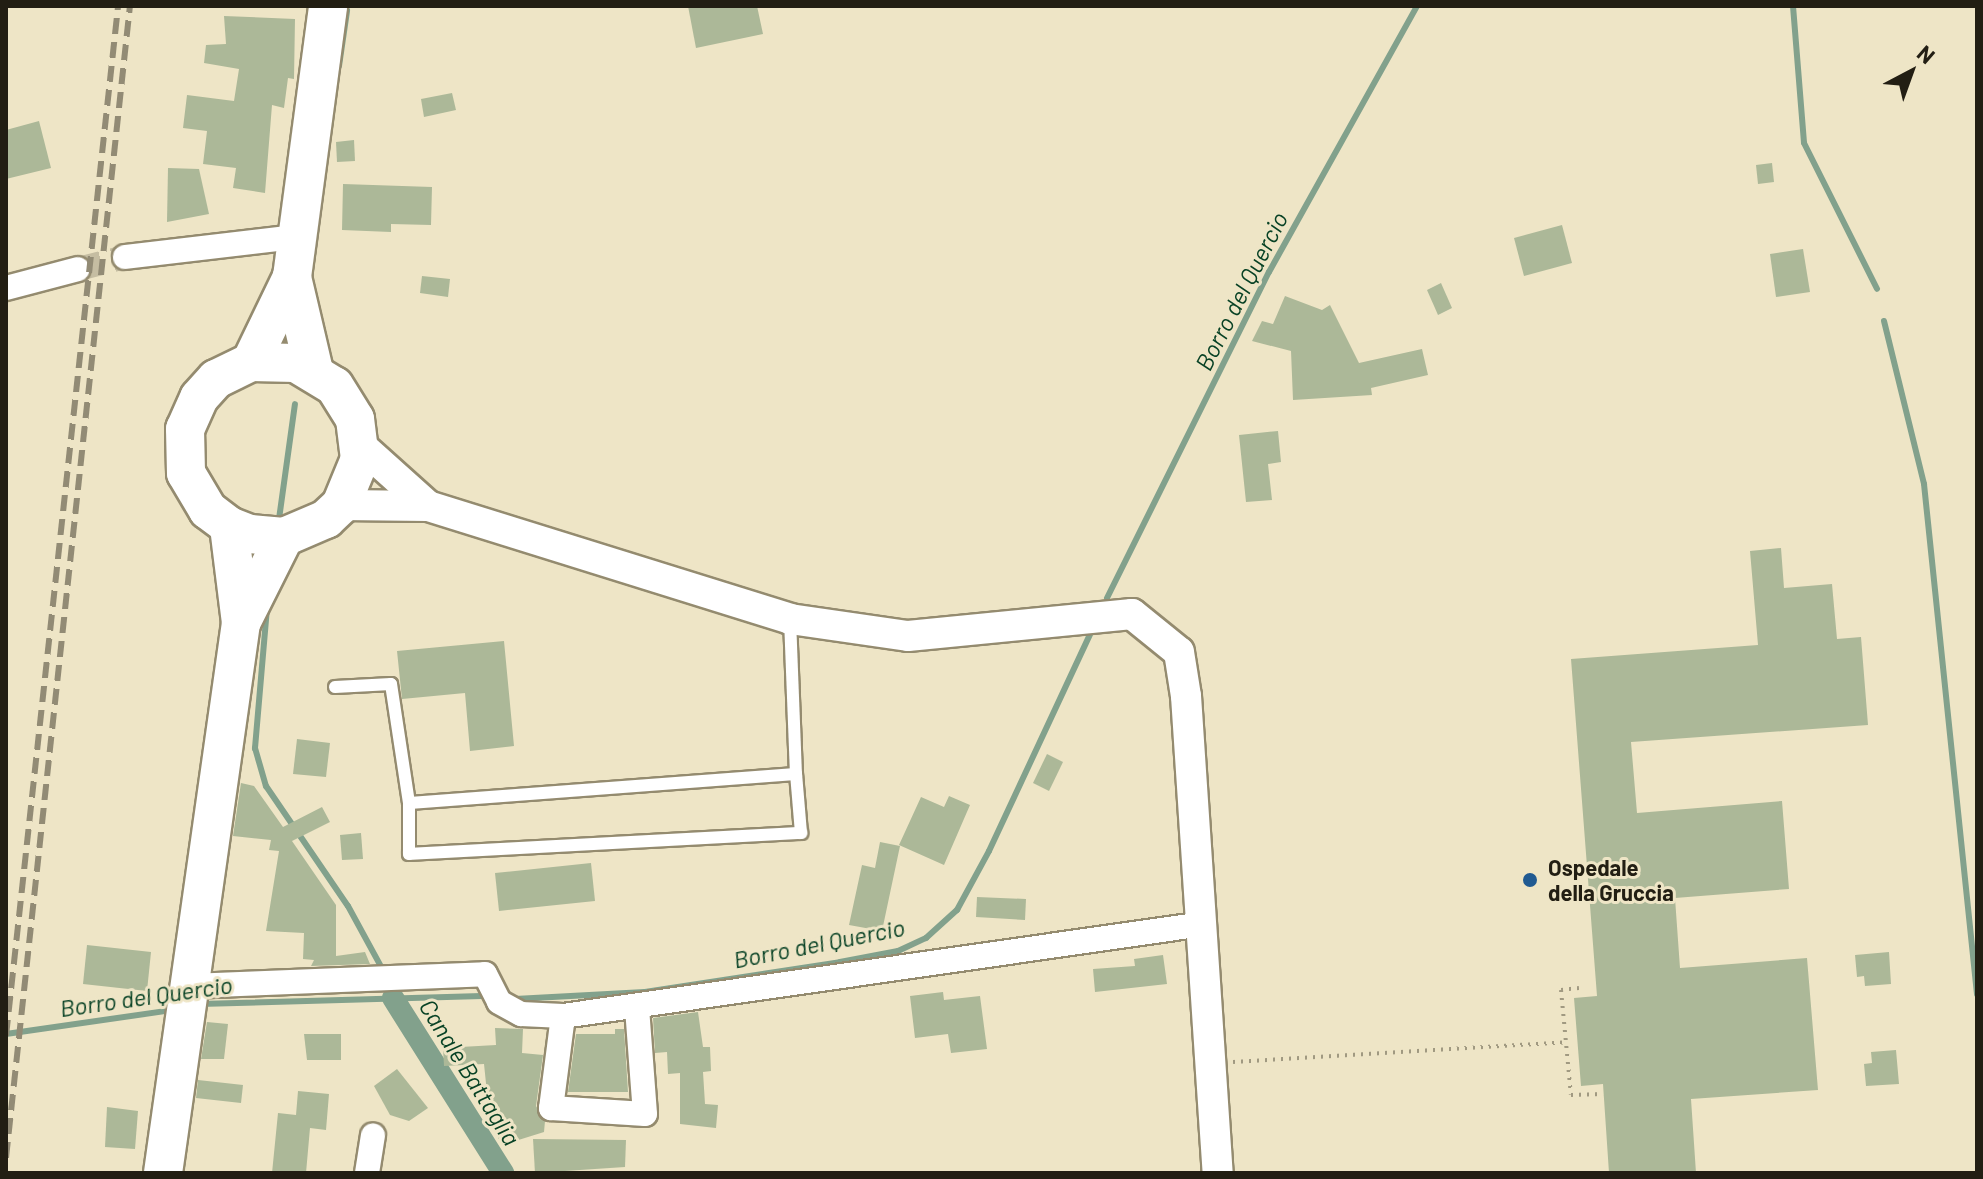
<!DOCTYPE html>
<style>
body{margin:0}
#map{position:relative;width:1983px;height:1179px;overflow:hidden;background:#eee5c6;font-family:Barlow,sans-serif}
div>[style]{position:absolute}
.stream>*{height:6px;margin:-3px;padding:0 3px;transform-origin:3px;border-radius:3px;background:#82a18c}
.canal>*{height:22px;margin:-11px;padding:0 11px;transform-origin:11px;border-radius:11px;background:#82a18c}
.building>*{inset:0;background:#acb898}
.minor-tunnel>*{height:24px;margin-top:-12px;transform-origin:0;background:repeating-linear-gradient(90deg,#c5bda2 0 24px,transparent 0 36px)}
.path>*{height:4px;margin-top:-2px;transform-origin:0;background:repeating-linear-gradient(90deg,#a09981 0 2px,transparent 0 8px)}
.roads{filter:drop-shadow(2px 0 #948b6f) drop-shadow(-2px 0 #948b6f) drop-shadow(0 2px #948b6f) drop-shadow(0 -2px #948b6f)}
.service>*{height:12px;margin:-6px;padding:0 6px;transform-origin:6px;border-radius:6px;background:#fff}
.minor>*{height:24px;margin:-12px;padding:0 12px;transform-origin:12px;border-radius:12px;background:#fff}
.tertiary>*{height:30px;margin:-15px;padding:0 15px;transform-origin:15px;border-radius:15px;background:#fff}
.primary>*{height:38px;margin:-19px;padding:0 19px;transform-origin:19px;border-radius:19px;background:#fff}
.rail>*{height:6px;margin-top:-3px;transform-origin:0;background:repeating-linear-gradient(90deg,#928b75 0 16px,transparent 0 24px)}
.dots>*{width:22px;height:22px;translate:-50% -50%;box-sizing:border-box;border:4px solid #eee5c6;border-radius:50%}
span{translate:-50% -50%;white-space:nowrap;text-align:center;line-height:1.15;-webkit-text-stroke:6px #eee5c6;paint-order:stroke}
.poi-label{font-size:22px;color:#221e13;font-weight:700}
.left{translate:0 -50%;text-align:left}
.water-label{font-size:24px;color:#084225;font-style:italic}
.frame{position:absolute;inset:0;border:8px solid #221e13;pointer-events:none}
.north{position:absolute;left:1871px;top:32px;width:80px;height:80px;-webkit-text-stroke:6px #eee5c6;paint-order:stroke;rotate:41deg;font-size:22px;font-weight:700;line-height:32px;text-align:center;color:#221e13}
.north::after{content:'';display:block;margin:auto;width:28px;height:36px;background:#221e13;clip-path:polygon(50% 0,100% 100%,50% 72%,0 100%)}
</style>
<div id="map">
<div class="stream">
<div style="left:1793px;top:6px;width:137px;rotate:85.4deg"></div>
<div style="left:1804px;top:143px;width:163px;rotate:63.4deg"></div>
<div style="left:339px;top:66px;width:56px;rotate:-81.7deg"></div>
<div style="left:1884px;top:321px;width:168px;rotate:76.2deg"></div>
<div style="left:1924px;top:484px;width:513px;rotate:84.07deg"></div>
<div style="left:279px;top:519px;width:116px;rotate:-82.1deg"></div>
<div style="left:1107px;top:598px;width:364px;rotate:-63.6deg"></div>
<div style="left:1269px;top:272px;width:304px;rotate:-60.9deg"></div>
<div style="left:267px;top:608px;width:141px;rotate:94.9deg"></div>
<div style="left:255px;top:748px;width:40px;rotate:74deg"></div>
<div style="left:266px;top:786px;width:145px;rotate:55.7deg"></div>
<div style="left:348px;top:906px;width:75px;rotate:61.4deg"></div>
<div style="left:515px;top:999px;width:130px;rotate:-3.1deg"></div>
<div style="left:645px;top:992px;width:197px;rotate:-8.7deg"></div>
<div style="left:840px;top:962px;width:59px;rotate:-10.7deg"></div>
<div style="left:898px;top:951px;width:31px;rotate:-25deg"></div>
<div style="left:926px;top:938px;width:42px;rotate:-42.1deg"></div>
<div style="left:957px;top:910px;width:67px;rotate:-61.5deg"></div>
<div style="left:989px;top:851px;width:239px;rotate:-65deg"></div>
<div style="left:199px;top:1004px;width:283px;rotate:-1.6deg"></div>
<div style="left:6px;top:1034px;width:169px;rotate:-8.2deg"></div>
</div>
<div class="canal">
<div style="left:393px;top:998px;width:207px;rotate:57.8deg"></div>
</div>
<div class="building">
<div style="clip-path:polygon(688px 6px,757px 6px,763px 34px,696px 48px)"></div>
<div style="clip-path:polygon(224px 16px,295px 19px,294px 79px,288px 78px,284px 108px,272px 105px,265px 193px,233px 188px,236px 168px,203px 164px,207px 131px,183px 128px,187px 95px,234px 101px,239px 69px,204px 63px,206px 45px,226px 44px)"></div>
<div style="clip-path:polygon(452px 93px,456px 110px,424px 117px,421px 99px)"></div>
<div style="clip-path:polygon(39px 121px,51px 168px,6px 179px,6px 130px)"></div>
<div style="clip-path:polygon(354px 140px,355px 161px,337px 162px,336px 142px)"></div>
<div style="clip-path:polygon(1772px 163px,1774px 182px,1758px 184px,1756px 165px)"></div>
<div style="clip-path:polygon(168px 168px,199px 169px,209px 214px,167px 222px)"></div>
<div style="clip-path:polygon(343px 184px,432px 187px,431px 225px,391px 224px,391px 232px,342px 230px)"></div>
<div style="clip-path:polygon(1562px 225px,1572px 263px,1524px 276px,1514px 238px)"></div>
<div style="clip-path:polygon(1803px 249px,1810px 292px,1776px 297px,1770px 254px)"></div>
<div style="clip-path:polygon(422px 276px,450px 279px,448px 297px,420px 293px)"></div>
<div style="clip-path:polygon(1441px 283px,1452px 308px,1438px 315px,1427px 290px)"></div>
<div style="clip-path:polygon(1285px 296px,1322px 310px,1330px 305px,1359px 363px,1422px 349px,1428px 375px,1371px 388px,1372px 395px,1293px 400px,1291px 351px,1252px 341px,1262px 321px,1273px 324px)"></div>
<div style="clip-path:polygon(1278px 431px,1281px 462px,1268px 464px,1272px 500px,1246px 502px,1239px 435px)"></div>
<div style="clip-path:polygon(1781px 548px,1784px 588px,1832px 584px,1837px 639px,1861px 637px,1868px 725px,1631px 742px,1637px 813px,1782px 801px,1789px 889px,1675px 898px,1680px 968px,1807px 958px,1818px 1090px,1691px 1099px,1696px 1173px,1609px 1173px,1603px 1084px,1581px 1086px,1574px 998px,1597px 996px,1571px 659px,1758px 645px,1750px 551px)"></div>
<div style="clip-path:polygon(504px 641px,514px 746px,470px 751px,465px 693px,402px 699px,397px 651px)"></div>
<div style="clip-path:polygon(297px 739px,330px 743px,326px 777px,293px 774px)"></div>
<div style="clip-path:polygon(1047px 754px,1063px 762px,1049px 791px,1033px 783px)"></div>
<div style="clip-path:polygon(241px 783px,254px 786px,283px 827px,322px 807px,330px 822px,292px 841px,336px 905px,336px 956px,365px 952px,370px 964px,311px 966px,314px 960px,303px 959px,304px 933px,266px 931px,279px 851px,269px 850px,271px 840px,233px 836px)"></div>
<div style="clip-path:polygon(949px 796px,970px 805px,944px 865px,899px 845px,921px 797px,944px 807px)"></div>
<div style="clip-path:polygon(361px 833px,363px 859px,342px 860px,340px 835px)"></div>
<div style="clip-path:polygon(880px 842px,900px 846px,882px 931px,849px 925px,862px 865px,875px 868px)"></div>
<div style="clip-path:polygon(591px 863px,595px 901px,499px 911px,495px 873px)"></div>
<div style="clip-path:polygon(977px 897px,1026px 899px,1025px 920px,976px 917px)"></div>
<div style="clip-path:polygon(87px 945px,151px 952px,147px 991px,83px 984px)"></div>
<div style="clip-path:polygon(1889px 952px,1891px 984px,1865px 986px,1864px 976px,1857px 977px,1855px 955px)"></div>
<div style="clip-path:polygon(1163px 955px,1167px 984px,1095px 992px,1093px 969px,1135px 966px,1134px 959px)"></div>
<div style="clip-path:polygon(943px 992px,944px 1000px,980px 996px,987px 1049px,951px 1053px,948px 1034px,915px 1038px,910px 996px)"></div>
<div style="clip-path:polygon(698px 1012px,703px 1047px,710px 1047px,711px 1071px,703px 1072px,705px 1104px,718px 1105px,716px 1128px,680px 1124px,680px 1073px,668px 1074px,667px 1052px,655px 1053px,653px 1018px)"></div>
<div style="clip-path:polygon(207px 1022px,228px 1024px,224px 1059px,201px 1059px)"></div>
<div style="clip-path:polygon(495px 1028px,523px 1029px,522px 1053px,543px 1055px,536px 1106px,545px 1121px,544px 1132px,502px 1145px,490px 1122px,484px 1064px,444px 1066px,443px 1048px,496px 1045px)"></div>
<div style="clip-path:polygon(615px 1029px,624px 1029px,628px 1092px,568px 1092px,576px 1034px,615px 1034px)"></div>
<div style="clip-path:polygon(304px 1034px,341px 1034px,341px 1060px,307px 1060px)"></div>
<div style="clip-path:polygon(1896px 1050px,1899px 1084px,1866px 1086px,1864px 1064px,1872px 1063px,1871px 1052px)"></div>
<div style="clip-path:polygon(397px 1069px,428px 1108px,409px 1121px,390px 1115px,374px 1086px)"></div>
<div style="clip-path:polygon(198px 1080px,243px 1085px,241px 1103px,196px 1098px)"></div>
<div style="clip-path:polygon(298px 1091px,329px 1094px,326px 1130px,310px 1128px,306px 1173px,272px 1173px,278px 1113px,296px 1115px)"></div>
<div style="clip-path:polygon(107px 1107px,138px 1111px,135px 1149px,105px 1147px)"></div>
<div style="clip-path:polygon(533px 1139px,626px 1140px,625px 1167px,535px 1173px)"></div>
</div>
<div class="minor-tunnel">
<div style="left:78px;top:269px;width:49px;rotate:-14.3deg"></div>
</div>
<div class="path">
<div style="left:1579px;top:988px;width:18px;rotate:174deg"></div>
<div style="left:1561px;top:990px;width:105px;rotate:84.6deg"></div>
<div style="left:1571px;top:1095px;width:32px;rotate:-2deg"></div>
<div style="left:1233px;top:1062px;width:334px;rotate:-3.4deg"></div>
</div>
<div class="roads">
<div class="service">
<div style="left:790px;top:619px;width:155px;rotate:87.8deg"></div>
<div style="left:796px;top:774px;width:388px;rotate:175.7deg"></div>
<div style="left:409px;top:803px;width:51px;rotate:90deg"></div>
<div style="left:409px;top:854px;width:393px;rotate:-3.1deg"></div>
<div style="left:801px;top:833px;width:59px;rotate:-94.8deg"></div>
<div style="left:335px;top:687px;width:56px;rotate:-3.1deg"></div>
<div style="left:391px;top:684px;width:120px;rotate:81.4deg"></div>
</div>
<div class="minor">
<div style="left:125px;top:257px;width:171px;rotate:-6.7deg"></div>
<div style="left:6px;top:288px;width:74px;rotate:-14.8deg"></div>
<div style="left:190px;top:986px;width:295px;rotate:-2.3deg"></div>
<div style="left:485px;top:974px;width:31px;rotate:63deg"></div>
<div style="left:499px;top:1002px;width:25px;rotate:29deg"></div>
<div style="left:521px;top:1014px;width:42px;rotate:2.7deg"></div>
<div style="left:563px;top:1016px;width:647px;rotate:-8.18deg"></div>
<div style="left:563px;top:1016px;width:93px;rotate:97.4deg"></div>
<div style="left:551px;top:1108px;width:94px;rotate:3.7deg"></div>
<div style="left:645px;top:1114px;width:107px;rotate:-94.3deg"></div>
<div style="left:367px;top:1173px;width:38px;rotate:-81deg"></div>
</div>
<div class="tertiary">
<div style="left:360px;top:445px;width:91px;rotate:41.9deg"></div>
<div style="left:341px;top:505px;width:87px;rotate:0.7deg"></div>
<div style="left:428px;top:506px;width:379px;rotate:17.3deg"></div>
<div style="left:790px;top:619px;width:119px;rotate:8.2deg"></div>
<div style="left:908px;top:636px;width:225px;rotate:-5.6deg"></div>
<div style="left:1132px;top:614px;width:60px;rotate:39deg"></div>
<div style="left:1179px;top:652px;width:45px;rotate:81deg"></div>
<div style="left:1186px;top:696px;width:478px;rotate:86.2deg"></div>
</div>
<div class="primary">
<div style="left:251px;top:362px;width:94px;rotate:-64.2deg"></div>
<div style="left:314px;top:371px;width:97px;rotate:-103.2deg"></div>
<div style="left:292px;top:277px;width:273px;rotate:-82.4deg"></div>
<div style="left:241px;top:623px;width:96px;rotate:-63.4deg"></div>
<div style="left:284px;top:537px;width:46px;rotate:-23.2deg"></div>
<div style="left:326px;top:519px;width:21px;rotate:-43deg"></div>
<div style="left:341px;top:505px;width:50px;rotate:-67.6deg"></div>
<div style="left:360px;top:459px;width:40px;rotate:-97.1deg"></div>
<div style="left:355px;top:419px;width:39px;rotate:-122deg"></div>
<div style="left:334px;top:386px;width:44px;rotate:-148.8deg"></div>
<div style="left:296px;top:363px;width:45px;rotate:-178.7deg"></div>
<div style="left:251px;top:362px;width:39px;rotate:154deg"></div>
<div style="left:216px;top:379px;width:25px;rotate:132deg"></div>
<div style="left:199px;top:398px;width:34px;rotate:114deg"></div>
<div style="left:185px;top:429px;width:44px;rotate:88.7deg"></div>
<div style="left:186px;top:473px;width:43px;rotate:59.3deg"></div>
<div style="left:208px;top:510px;width:26px;rotate:37deg"></div>
<div style="left:229px;top:526px;width:22px;rotate:21deg"></div>
<div style="left:250px;top:534px;width:34px;rotate:5deg"></div>
<div style="left:163px;top:1173px;width:556px;rotate:-81.93deg"></div>
<div style="left:241px;top:623px;width:98px;rotate:-97.1deg"></div>
</div>
</div>
<div class="rail">
<div style="left:6px;top:1036px;width:1036px;rotate:-83.79deg"></div>
<div style="left:6px;top:1158px;width:1159px;rotate:-83.86deg"></div>
</div>
<div class="dots">
<div style="left:1530px;top:880px;background:#205a91"></div>
</div>
<div class="poi-label">
<span class="left" style="left:1548px;top:880px">Ospedale<br>della Gruccia</span>
</div>
<div class="water-label">
<span style="left:1241px;top:291px;rotate:-63deg">Borro del Quercio</span>
<span style="left:819px;top:943px;rotate:-11deg">Borro del Quercio</span>
<span style="left:146px;top:996px;rotate:-8deg">Borro del Quercio</span>
<span style="left:470px;top:1072px;rotate:58deg">Canale Battaglia</span>
</div>
<div class="frame"></div>
<div class="north">N</div>
</div>
